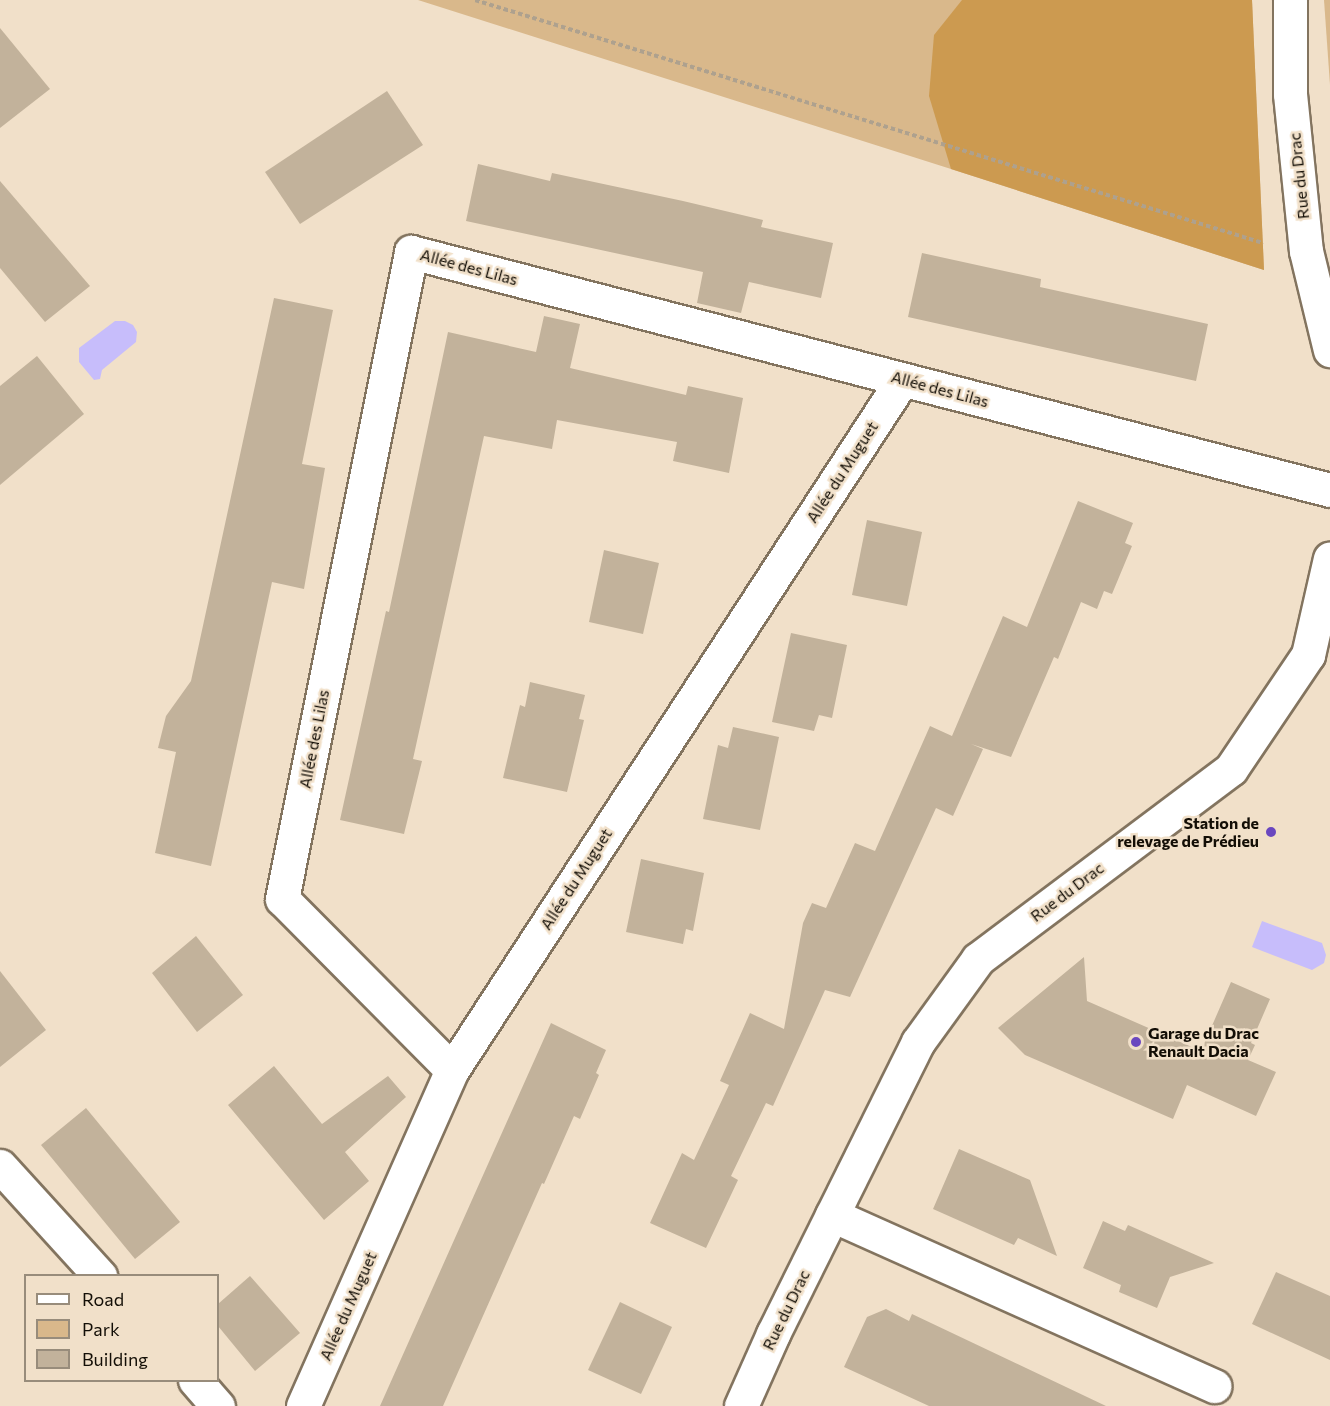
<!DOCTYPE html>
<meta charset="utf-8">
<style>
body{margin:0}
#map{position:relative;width:1330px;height:1406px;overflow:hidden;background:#f1e0c9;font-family:Commissioner,sans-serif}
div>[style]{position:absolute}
.green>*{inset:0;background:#d9b88b}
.forest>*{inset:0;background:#cc9a50}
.water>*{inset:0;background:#c7bdfb}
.building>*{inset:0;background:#c2b29b}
.path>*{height:4px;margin-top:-2px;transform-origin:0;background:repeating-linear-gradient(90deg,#aea18e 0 4.5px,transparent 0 7.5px)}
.roads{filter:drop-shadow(2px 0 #83745f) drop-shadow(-2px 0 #83745f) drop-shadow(0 2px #83745f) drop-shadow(0 -2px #83745f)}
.minor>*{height:33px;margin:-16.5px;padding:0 16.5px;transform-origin:16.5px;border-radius:16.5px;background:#fff}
.dots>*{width:16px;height:16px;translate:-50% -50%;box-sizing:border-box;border:3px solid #f1e0c9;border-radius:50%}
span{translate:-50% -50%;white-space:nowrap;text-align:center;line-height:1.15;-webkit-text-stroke:5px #f1e0c9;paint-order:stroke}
.street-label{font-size:16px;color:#130e06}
.poi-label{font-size:16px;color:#130e06;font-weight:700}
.right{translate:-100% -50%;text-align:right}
.left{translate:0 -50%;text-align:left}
.legend{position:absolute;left:24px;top:1274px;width:195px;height:108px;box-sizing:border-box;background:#f1e0c9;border:2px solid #988c7b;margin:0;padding:8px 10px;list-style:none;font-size:18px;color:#130e06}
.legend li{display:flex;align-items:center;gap:12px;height:30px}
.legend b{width:30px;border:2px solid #988c7b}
</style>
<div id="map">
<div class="green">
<div style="clip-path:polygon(418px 0,1252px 0,1264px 270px,951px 169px)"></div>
<div style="clip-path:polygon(1324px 0,1330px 0,1330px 85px)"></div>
</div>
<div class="forest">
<div style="clip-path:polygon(962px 0,1252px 0,1264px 270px,951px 169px,929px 96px,934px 35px)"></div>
</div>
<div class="water">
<div style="clip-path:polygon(115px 321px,125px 321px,133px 325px,137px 332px,136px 342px,102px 370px,100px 379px,94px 380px,79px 362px,79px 348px)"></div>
<div style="clip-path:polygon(1262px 921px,1322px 943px,1326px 955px,1324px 963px,1312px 970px,1252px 947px)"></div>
</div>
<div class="building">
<div style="clip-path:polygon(0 28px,50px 89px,0 128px)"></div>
<div style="clip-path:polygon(387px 91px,423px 145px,300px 224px,265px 172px)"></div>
<div style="clip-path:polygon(478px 164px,550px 181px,552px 173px,683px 201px,763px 220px,761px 227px,833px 243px,821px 298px,749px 282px,741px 313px,697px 303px,703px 272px,466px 221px)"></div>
<div style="clip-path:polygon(0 181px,90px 286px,45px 322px,0 268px)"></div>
<div style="clip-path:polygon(922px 253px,1041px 279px,1040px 287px,1208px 324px,1196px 381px,908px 317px)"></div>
<div style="clip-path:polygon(274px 298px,333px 310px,302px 464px,325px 468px,304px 589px,272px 582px,211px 866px,155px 853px,176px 752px,158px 748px,166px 716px,191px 681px)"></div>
<div style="clip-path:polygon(544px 316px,580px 324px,570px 368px,686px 395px,688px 386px,743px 398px,729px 473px,673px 461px,677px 442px,557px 420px,552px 449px,484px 436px,413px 759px,422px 761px,404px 834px,340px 820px,386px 611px,389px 612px,448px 332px,536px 352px)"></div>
<div style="clip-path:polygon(37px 356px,84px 414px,0 485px,0 386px)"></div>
<div style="clip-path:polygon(1078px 501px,1133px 523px,1125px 543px,1132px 546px,1112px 594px,1104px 591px,1097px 609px,1081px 602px,1058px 659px,1054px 657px,1011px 757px,971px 744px,983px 749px,953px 816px,936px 808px,850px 997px,825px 990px,773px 1106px,766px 1103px,731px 1176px,738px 1180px,706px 1248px,650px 1223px,682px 1153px,694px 1160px,729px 1085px,720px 1081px,750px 1013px,784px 1029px,803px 923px,812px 903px,826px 908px,855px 843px,875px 851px,930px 726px,952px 736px,1003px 616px,1027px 627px)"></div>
<div style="clip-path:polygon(867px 520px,922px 532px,907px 606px,852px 595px)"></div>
<div style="clip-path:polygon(604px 550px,659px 563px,643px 634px,589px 622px)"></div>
<div style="clip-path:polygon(791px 633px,847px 645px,832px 718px,819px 715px,814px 731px,772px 722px)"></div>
<div style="clip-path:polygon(530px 682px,585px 695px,579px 719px,584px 720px,567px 792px,503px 778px,520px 705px,525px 707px)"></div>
<div style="clip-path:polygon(733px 727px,779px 737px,760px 830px,703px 819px,718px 745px,728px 748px)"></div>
<div style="clip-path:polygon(641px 859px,704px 873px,693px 931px,686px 929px,683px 944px,626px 932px)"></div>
<div style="clip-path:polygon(196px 936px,243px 995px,197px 1032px,152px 973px)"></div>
<div style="clip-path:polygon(1084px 957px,1087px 1001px,1201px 1051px,1231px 982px,1270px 999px,1251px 1043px,1255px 1045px,1248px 1060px,1276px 1072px,1256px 1116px,1187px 1085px,1173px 1119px,1025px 1055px,998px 1028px)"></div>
<div style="clip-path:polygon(0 971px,46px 1030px,0 1067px)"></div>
<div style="clip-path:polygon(551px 1023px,606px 1050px,596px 1073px,599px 1075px,580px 1119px,574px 1116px,544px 1184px,542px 1183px,443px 1406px,380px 1406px)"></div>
<div style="clip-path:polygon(274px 1066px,322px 1124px,388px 1076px,406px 1097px,345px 1152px,369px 1181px,324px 1220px,228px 1105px)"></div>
<div style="clip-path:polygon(86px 1108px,180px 1222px,135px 1259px,41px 1145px)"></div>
<div style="clip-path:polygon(959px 1149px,1030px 1180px,1057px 1256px,1018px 1238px,1014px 1245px,933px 1209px)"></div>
<div style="clip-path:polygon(1103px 1221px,1125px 1231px,1128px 1225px,1214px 1263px,1170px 1277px,1157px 1308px,1119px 1292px,1121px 1285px,1083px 1268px)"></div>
<div style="clip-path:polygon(1276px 1272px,1330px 1296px,1330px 1360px,1252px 1324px)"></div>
<div style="clip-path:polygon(250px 1276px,300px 1333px,255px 1371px,218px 1326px,218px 1304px)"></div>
<div style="clip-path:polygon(620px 1302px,672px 1327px,641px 1394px,588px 1370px)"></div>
<div style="clip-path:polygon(886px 1309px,909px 1321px,912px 1314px,1106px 1406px,929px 1406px,844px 1367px,867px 1317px)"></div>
</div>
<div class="path">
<div style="left:475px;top:0;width:825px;rotate:17.14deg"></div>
</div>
<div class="roads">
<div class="minor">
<div style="left:1290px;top:0;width:94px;rotate:90deg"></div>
<div style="left:1290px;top:94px;width:158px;rotate:84.2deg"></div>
<div style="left:1306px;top:251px;width:102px;rotate:76.4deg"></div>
<div style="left:452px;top:1070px;width:241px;rotate:-134.8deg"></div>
<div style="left:282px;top:899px;width:660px;rotate:-78.72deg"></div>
<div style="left:411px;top:252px;width:949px;rotate:14.52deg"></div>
<div style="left:0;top:1166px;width:149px;rotate:47.7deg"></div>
<div style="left:832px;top:1215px;width:419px;rotate:24.1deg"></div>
<div style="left:195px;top:1380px;width:35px;rotate:49deg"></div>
<div style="left:303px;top:1406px;width:368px;rotate:-66.1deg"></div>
<div style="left:452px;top:1070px;width:824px;rotate:-56.89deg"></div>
<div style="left:741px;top:1406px;width:79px;rotate:-66deg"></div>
<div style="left:773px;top:1334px;width:326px;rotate:-63.6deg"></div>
<div style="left:918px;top:1042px;width:102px;rotate:-54.1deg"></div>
<div style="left:978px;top:959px;width:316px;rotate:-36.9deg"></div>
<div style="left:1231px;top:769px;width:138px;rotate:-56deg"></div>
<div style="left:1308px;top:655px;width:99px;rotate:-77.2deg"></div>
</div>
</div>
<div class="dots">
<div style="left:1271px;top:832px;background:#6a47bf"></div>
<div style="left:1136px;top:1042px;background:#6a47bf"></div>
</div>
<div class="street-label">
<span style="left:1299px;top:176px;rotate:-96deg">Rue du Drac</span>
<span style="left:469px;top:267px;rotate:15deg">Allée des Lilas</span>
<span style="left:940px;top:389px;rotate:15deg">Allée des Lilas</span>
<span style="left:842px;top:472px;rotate:-57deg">Allée du Muguet</span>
<span style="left:314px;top:739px;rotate:-79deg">Allée des Lilas</span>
<span style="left:576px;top:879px;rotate:-57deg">Allée du Muguet</span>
<span style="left:1067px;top:892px;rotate:-37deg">Rue du Drac</span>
<span style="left:348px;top:1306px;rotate:-66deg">Allée du Muguet</span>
<span style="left:786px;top:1310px;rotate:-64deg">Rue du Drac</span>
</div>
<div class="poi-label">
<span class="right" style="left:1259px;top:832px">Station de<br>relevage de Prédieu</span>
<span class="left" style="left:1148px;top:1042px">Garage du Drac<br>Renault Dacia</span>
</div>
<ul class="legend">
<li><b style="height:8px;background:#fff"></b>Road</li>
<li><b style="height:16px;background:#d9b88b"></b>Park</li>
<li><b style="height:16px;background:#c2b29b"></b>Building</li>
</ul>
</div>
